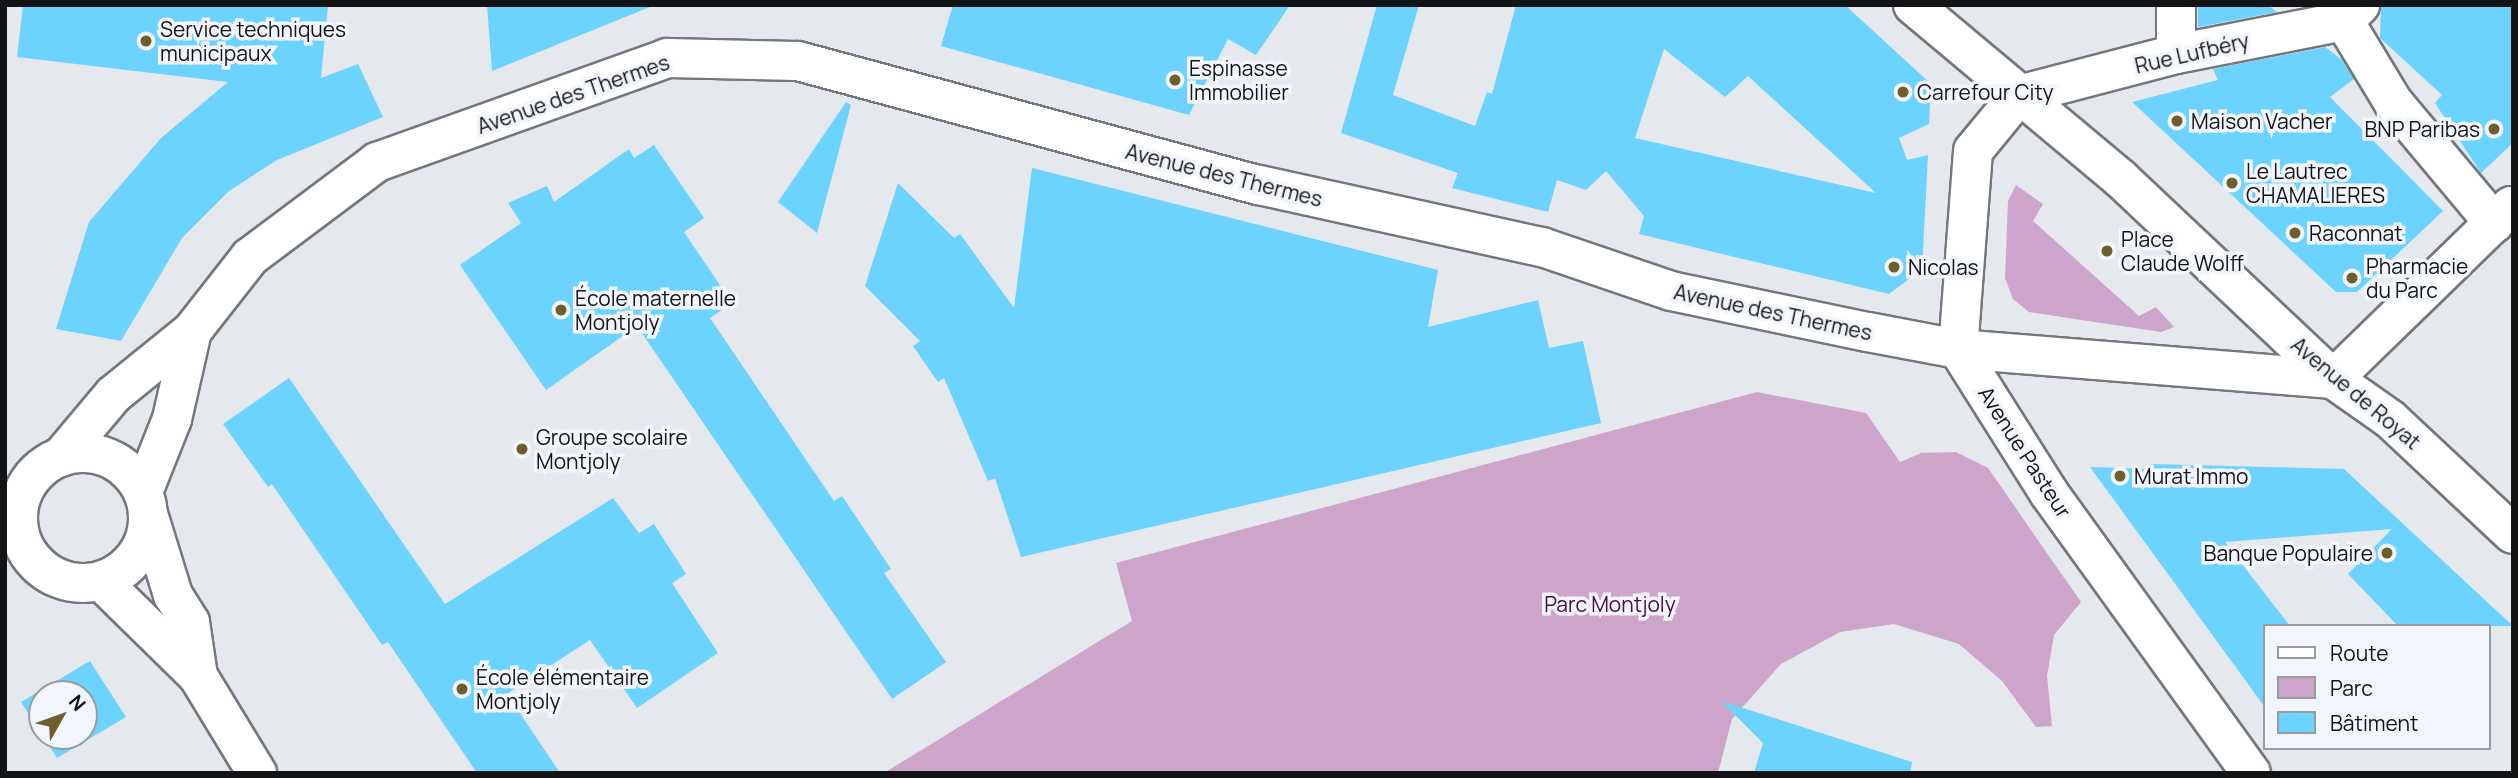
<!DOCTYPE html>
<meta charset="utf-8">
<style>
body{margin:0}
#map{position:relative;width:2518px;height:778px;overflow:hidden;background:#e5e8ed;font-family:Manrope,sans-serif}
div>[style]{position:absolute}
.green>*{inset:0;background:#cea5ca}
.building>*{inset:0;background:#6bd3fe}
.roads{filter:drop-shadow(2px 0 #74777b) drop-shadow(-2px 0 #74777b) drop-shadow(0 2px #74777b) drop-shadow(0 -2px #74777b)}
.street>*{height:38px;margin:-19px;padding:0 19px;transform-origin:19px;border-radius:19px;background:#fff}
.secondary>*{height:38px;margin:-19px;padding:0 19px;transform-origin:19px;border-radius:19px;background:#fff}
.secondary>.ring{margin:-19px;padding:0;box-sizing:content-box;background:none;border:38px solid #fff;border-radius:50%}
.dots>*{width:19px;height:19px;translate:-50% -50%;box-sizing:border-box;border:4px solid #f2f5fb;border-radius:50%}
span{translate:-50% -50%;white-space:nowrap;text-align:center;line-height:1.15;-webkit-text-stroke:7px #f2f5fb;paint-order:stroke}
.poi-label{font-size:21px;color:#131416}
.left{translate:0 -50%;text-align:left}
.right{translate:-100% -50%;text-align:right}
.street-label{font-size:21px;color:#131416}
.park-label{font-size:21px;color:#480c46}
.frame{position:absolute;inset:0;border:7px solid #131416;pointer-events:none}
.legend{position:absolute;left:2263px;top:624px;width:228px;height:126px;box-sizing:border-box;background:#f2f5fb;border:2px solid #999b9f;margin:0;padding:9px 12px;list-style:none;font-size:21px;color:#131416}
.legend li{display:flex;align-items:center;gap:14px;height:35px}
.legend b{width:35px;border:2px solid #999b9f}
.north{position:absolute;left:28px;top:680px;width:70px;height:70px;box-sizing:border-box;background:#f2f5fb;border:2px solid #999b9f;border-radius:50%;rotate:50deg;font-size:19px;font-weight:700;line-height:28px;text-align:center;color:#131416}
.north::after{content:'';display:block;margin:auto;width:24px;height:32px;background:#6d5e2b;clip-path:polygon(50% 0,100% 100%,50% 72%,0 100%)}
</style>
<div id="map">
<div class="green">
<div style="clip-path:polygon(2016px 185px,2043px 204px,2033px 221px,2139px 316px,2156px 307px,2174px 327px,2161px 332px,2029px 312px,2013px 299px,2005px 278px,2008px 201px)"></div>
<div style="clip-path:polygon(1757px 392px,1866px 413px,1900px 462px,1921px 453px,1956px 452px,1988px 468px,2081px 602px,2054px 635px,2047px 676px,2052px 726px,2036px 727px,2002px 681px,1959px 644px,1894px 624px,1840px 632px,1781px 664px,1732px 719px,1718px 773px,884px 773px,1132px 621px,1116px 563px)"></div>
</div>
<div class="building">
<div style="clip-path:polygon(23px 5px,328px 5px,321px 78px,358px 64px,383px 117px,277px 160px,229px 191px,182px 238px,121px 341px,56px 329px,89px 222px,161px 138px,228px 82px,17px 57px)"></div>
<div style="clip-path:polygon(487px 5px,650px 5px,650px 7px,492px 71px)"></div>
<div style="clip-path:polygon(953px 5px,1290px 5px,1256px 55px,1228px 39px,1189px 115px,941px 46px)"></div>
<div style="clip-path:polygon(evenodd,1377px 5px,1419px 5px,1393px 95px,1475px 126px,1487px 92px,1492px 94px,1516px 5px,1845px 5px,1931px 84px,1929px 124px,1899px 138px,1907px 160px,1928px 155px,1922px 269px,1889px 294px,1639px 234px,1644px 216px,1606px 171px,1586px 190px,1557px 180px,1548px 212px,1452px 188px,1458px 173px,1341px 133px,1377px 5px,1664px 49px,1725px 97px,1748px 76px,1876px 193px,1635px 138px,1664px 49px)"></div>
<div style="clip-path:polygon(2198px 5px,2268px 5px,2277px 12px,2198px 27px)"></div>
<div style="clip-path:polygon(2381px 5px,2513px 5px,2513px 143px,2481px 173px,2435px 103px,2442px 95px,2380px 38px)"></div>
<div style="clip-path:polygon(2325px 47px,2341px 59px,2354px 79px,2330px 97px,2443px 211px,2357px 292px,2336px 292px,2132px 102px,2218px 80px,2213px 69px)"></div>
<div style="clip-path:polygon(846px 102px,851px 105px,817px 233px,778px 202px)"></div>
<div style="clip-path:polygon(654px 145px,704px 218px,684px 232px,732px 303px,710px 318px,834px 501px,842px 496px,891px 569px,884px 573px,946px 662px,892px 699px,637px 326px,546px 390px,460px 265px,521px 223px,508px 203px,547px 186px,554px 202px,629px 149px,634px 158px)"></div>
<div style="clip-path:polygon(1032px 168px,1438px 270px,1428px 327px,1538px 300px,1549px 348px,1583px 341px,1601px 423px,1021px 557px,995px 478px,988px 481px,944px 378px,938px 382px,913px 346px,920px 341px,865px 286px,898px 183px,954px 238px,960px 234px,1014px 308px)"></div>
<div style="clip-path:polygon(289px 378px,445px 604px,613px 498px,639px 533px,654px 524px,686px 574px,672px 583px,718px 653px,637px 708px,590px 640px,507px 694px,560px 773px,477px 773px,388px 642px,382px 645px,272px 484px,268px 487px,223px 424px)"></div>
<div style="clip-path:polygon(2149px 464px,2344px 469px,2513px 626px,2398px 626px,2348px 574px,2392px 529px,2225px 542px,2290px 626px,2264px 626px,2264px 706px,2090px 467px,2149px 469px)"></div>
<div style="clip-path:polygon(90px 661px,126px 717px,57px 758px,43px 736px,84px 736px,84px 694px,42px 694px,42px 735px,21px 702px)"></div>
<div style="clip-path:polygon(1721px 701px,1912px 762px,1910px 773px,1754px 773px,1763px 743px)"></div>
</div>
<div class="roads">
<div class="street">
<div style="left:2344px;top:21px;width:95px;rotate:58.8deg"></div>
<div style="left:2393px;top:102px;width:158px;rotate:50.1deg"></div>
<div style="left:2176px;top:54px;width:49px;rotate:-90deg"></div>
<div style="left:2019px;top:95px;width:162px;rotate:-14.6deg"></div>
<div style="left:2176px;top:54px;width:171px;rotate:-11.1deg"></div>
<div style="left:2344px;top:21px;width:23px;rotate:-45deg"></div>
<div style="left:2333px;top:379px;width:248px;rotate:-44.2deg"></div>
</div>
<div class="secondary">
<div style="left:1913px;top:5px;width:271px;rotate:39.9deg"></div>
<div style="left:2121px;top:179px;width:291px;rotate:43.3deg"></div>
<div style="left:2333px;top:379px;width:70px;rotate:35.1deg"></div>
<div style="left:2390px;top:419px;width:168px;rotate:43.1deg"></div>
<div style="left:2019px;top:95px;width:72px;rotate:129.4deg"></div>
<div style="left:1973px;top:151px;width:199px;rotate:94.3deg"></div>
<div style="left:1958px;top:349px;width:170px;rotate:57.7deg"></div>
<div style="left:2049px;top:493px;width:345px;rotate:54.2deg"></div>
<div class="ring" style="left:18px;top:453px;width:92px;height:92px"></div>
<div style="left:61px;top:457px;width:81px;rotate:-50deg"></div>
<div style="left:113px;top:395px;width:102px;rotate:-39deg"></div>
<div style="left:192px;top:331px;width:94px;rotate:-51.9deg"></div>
<div style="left:250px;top:257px;width:159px;rotate:-36.8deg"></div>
<div style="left:377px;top:162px;width:308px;rotate:-19.7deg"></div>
<div style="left:667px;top:58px;width:131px;rotate:1.3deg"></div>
<div style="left:798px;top:61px;width:477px;rotate:15.1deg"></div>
<div style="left:1259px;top:185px;width:290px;rotate:12.4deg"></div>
<div style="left:1542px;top:247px;width:136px;rotate:18.8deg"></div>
<div style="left:1671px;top:291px;width:201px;rotate:11.8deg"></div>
<div style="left:1868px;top:332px;width:92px;rotate:10.7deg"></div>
<div style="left:1958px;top:349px;width:376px;rotate:4.6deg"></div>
<div style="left:143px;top:492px;width:79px;rotate:-68.3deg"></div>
<div style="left:172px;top:419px;width:90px;rotate:-77.2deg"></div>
<div style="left:149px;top:517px;width:82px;rotate:72.9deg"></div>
<div style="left:173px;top:595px;width:32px;rotate:58deg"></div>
<div style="left:190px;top:622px;width:55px;rotate:81.6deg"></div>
<div style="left:101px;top:581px;width:136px;rotate:44.4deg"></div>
<div style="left:198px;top:676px;width:114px;rotate:58.7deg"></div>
</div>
</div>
<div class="dots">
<div style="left:146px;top:41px;background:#6d5e2b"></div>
<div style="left:1175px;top:80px;background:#6d5e2b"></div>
<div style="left:1903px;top:92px;background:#6d5e2b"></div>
<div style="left:2177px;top:121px;background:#6d5e2b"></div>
<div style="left:2494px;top:129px;background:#6d5e2b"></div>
<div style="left:2232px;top:183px;background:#6d5e2b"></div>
<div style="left:2295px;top:233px;background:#6d5e2b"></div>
<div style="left:2107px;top:251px;background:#6d5e2b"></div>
<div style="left:1894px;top:267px;background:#6d5e2b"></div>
<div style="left:2352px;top:278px;background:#6d5e2b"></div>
<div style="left:561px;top:310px;background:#6d5e2b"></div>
<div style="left:522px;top:449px;background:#6d5e2b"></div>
<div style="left:2120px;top:476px;background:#6d5e2b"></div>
<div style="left:2387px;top:553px;background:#6d5e2b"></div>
<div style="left:462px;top:689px;background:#6d5e2b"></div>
</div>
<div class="poi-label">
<span class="left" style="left:160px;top:41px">Service techniques<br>municipaux</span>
<span class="left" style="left:1189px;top:80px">Espinasse<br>Immobilier</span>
<span class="left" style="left:1917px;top:92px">Carrefour City</span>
<span class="left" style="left:2191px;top:121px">Maison Vacher</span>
<span class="right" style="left:2480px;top:129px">BNP Paribas</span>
<span class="left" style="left:2246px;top:183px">Le Lautrec<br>CHAMALIERES</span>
<span class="left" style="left:2309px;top:233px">Raconnat</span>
<span class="left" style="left:2121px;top:251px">Place<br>Claude Wolff</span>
<span class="left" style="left:2366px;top:278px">Pharmacie<br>du Parc</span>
<span class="left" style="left:1908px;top:267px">Nicolas</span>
<span class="left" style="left:575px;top:310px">École maternelle<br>Montjoly</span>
<span class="left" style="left:536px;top:449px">Groupe scolaire<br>Montjoly</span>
<span class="left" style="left:2134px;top:476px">Murat Immo</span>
<span class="right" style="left:2373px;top:553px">Banque Populaire</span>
<span class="left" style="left:476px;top:689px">École élémentaire<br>Montjoly</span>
</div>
<div class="street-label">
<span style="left:2192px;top:53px;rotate:-13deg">Rue Lufbéry</span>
<span style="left:573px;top:94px;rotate:-19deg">Avenue des Thermes</span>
<span style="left:1224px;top:175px;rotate:14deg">Avenue des Thermes</span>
<span style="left:1773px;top:312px;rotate:12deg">Avenue des Thermes</span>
<span style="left:2356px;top:393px;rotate:40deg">Avenue de Royat</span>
<span style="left:2025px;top:452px;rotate:57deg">Avenue Pasteur</span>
</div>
<div class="park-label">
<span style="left:1610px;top:604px">Parc Montjoly</span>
</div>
<div class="frame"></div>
<ul class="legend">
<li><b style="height:9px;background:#fff"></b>Route</li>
<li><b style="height:19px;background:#cea5ca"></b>Parc</li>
<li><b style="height:19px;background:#6bd3fe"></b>Bâtiment</li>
</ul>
<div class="north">N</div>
</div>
